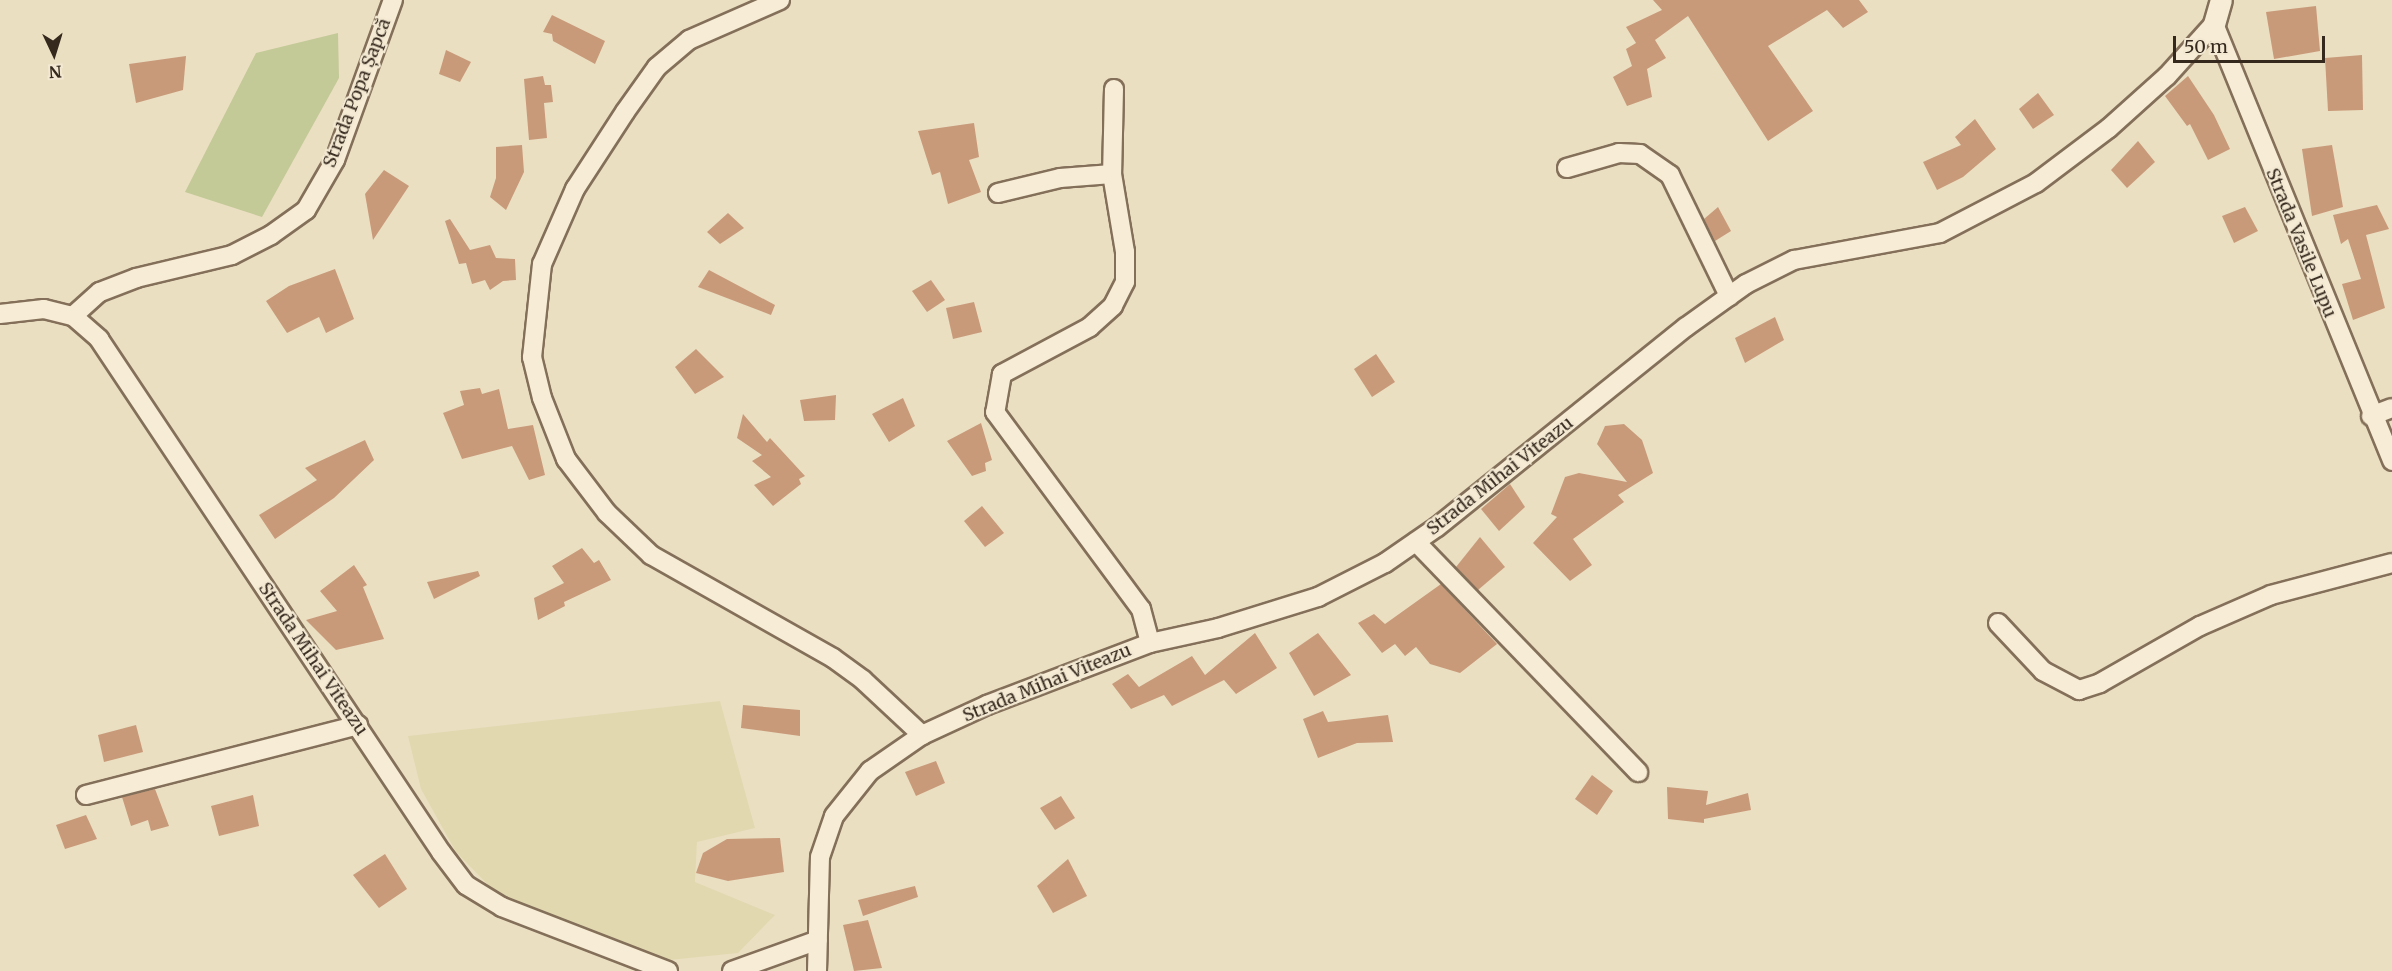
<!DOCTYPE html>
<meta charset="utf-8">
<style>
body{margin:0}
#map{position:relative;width:2392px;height:971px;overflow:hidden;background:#ebdfc2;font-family:Merriweather,serif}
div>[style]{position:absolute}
.farmland>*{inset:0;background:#e1d8b0}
.green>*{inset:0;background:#c3c997}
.building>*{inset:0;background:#c89a7a}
.roads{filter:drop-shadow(2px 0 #84705a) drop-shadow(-2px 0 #84705a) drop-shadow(0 2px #84705a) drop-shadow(0 -2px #84705a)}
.minor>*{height:18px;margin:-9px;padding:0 9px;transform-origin:9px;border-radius:9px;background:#f7ecd5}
.tertiary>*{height:21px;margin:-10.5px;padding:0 10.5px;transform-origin:10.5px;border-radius:10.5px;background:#f7ecd5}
span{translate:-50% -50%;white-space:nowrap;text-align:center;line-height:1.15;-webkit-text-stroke:4.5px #f3e9d2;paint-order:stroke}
.street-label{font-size:18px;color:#35291e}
.north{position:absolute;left:24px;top:24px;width:60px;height:60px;-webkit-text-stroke:4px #f3e9d2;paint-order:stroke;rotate:176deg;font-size:16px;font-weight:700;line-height:24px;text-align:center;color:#35291e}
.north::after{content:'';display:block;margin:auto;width:21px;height:27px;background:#35291e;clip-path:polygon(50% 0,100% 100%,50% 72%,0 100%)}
.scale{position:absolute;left:2173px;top:36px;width:152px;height:27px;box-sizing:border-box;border:3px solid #35291e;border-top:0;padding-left:8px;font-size:18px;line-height:21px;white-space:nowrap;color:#35291e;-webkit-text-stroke:4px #f3e9d2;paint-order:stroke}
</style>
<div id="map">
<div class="farmland">
<div style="clip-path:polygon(720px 701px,755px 828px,697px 842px,695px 882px,775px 915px,738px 953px,669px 960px,504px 901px,456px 852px,421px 789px,408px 736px)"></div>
</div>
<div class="green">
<div style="clip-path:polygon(338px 33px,339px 78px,262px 217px,185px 192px,256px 53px)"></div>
</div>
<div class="building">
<div style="clip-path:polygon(1653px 0,1859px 0,1868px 12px,1843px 28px,1827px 10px,1768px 46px,1813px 111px,1768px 141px,1688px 16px,1655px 40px,1666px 58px,1647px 69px,1652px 97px,1627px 106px,1613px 77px,1632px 66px,1626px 49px,1636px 43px,1626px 27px,1662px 10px)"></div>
<div style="clip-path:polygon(2316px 6px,2320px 51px,2274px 59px,2266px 12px)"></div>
<div style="clip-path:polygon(552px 15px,605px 41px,595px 64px,553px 41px,552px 34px,543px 32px)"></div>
<div style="clip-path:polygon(446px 50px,471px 62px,460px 82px,439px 74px)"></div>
<div style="clip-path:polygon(2362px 55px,2363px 110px,2328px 111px,2325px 58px)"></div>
<div style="clip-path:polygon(186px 56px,183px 90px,136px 103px,129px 64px)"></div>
<div style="clip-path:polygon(543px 76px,545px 85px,551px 85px,553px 102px,544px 103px,547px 138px,529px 140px,524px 79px)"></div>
<div style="clip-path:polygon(2188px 76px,2214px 115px,2230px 149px,2208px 160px,2190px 124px,2187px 126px,2165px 96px)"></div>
<div style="clip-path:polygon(2038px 93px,2054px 115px,2033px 129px,2019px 109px)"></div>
<div style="clip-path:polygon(1975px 119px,1996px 149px,1963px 177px,1937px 190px,1923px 162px,1961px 145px,1955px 137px)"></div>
<div style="clip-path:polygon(974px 123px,979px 157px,969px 160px,981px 192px,948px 204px,940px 172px,932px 175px,918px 131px)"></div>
<div style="clip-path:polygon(2138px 141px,2155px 162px,2127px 188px,2111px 170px)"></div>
<div style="clip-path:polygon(522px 145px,524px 172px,506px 210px,490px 197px,496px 178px,496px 147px)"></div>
<div style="clip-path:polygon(2332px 145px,2343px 207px,2312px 216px,2302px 149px)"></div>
<div style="clip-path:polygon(384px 170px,409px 186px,373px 240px,365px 194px)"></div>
<div style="clip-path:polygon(2377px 205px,2389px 229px,2366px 235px,2385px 308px,2353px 320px,2342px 284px,2361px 279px,2348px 239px,2341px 244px,2333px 215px)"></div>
<div style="clip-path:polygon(1718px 207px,1731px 231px,1715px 241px,1704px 219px)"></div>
<div style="clip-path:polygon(2245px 207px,2258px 231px,2234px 243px,2222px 216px)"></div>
<div style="clip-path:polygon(728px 213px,744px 228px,720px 244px,707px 232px)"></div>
<div style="clip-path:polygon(450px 219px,470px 250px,490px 245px,496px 258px,515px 259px,516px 280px,503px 281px,490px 290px,485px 280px,472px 284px,466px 263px,459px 264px,445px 221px)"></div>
<div style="clip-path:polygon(335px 269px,354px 319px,326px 333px,319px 317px,287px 333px,266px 301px,289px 286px)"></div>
<div style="clip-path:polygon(709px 270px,775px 305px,771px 315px,698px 287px)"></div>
<div style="clip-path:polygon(931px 280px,945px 300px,927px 312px,912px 291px)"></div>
<div style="clip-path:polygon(974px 302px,982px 332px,953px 339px,946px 308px)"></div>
<div style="clip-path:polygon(1775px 317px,1784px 340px,1745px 363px,1735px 338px)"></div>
<div style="clip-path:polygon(696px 349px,724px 377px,695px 394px,675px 367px)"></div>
<div style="clip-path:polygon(1376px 354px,1395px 382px,1372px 397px,1354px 369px)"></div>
<div style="clip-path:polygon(480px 388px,482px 394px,499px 389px,508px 429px,533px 425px,545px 475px,529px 480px,512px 446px,462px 459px,443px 413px,464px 405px,460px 391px)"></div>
<div style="clip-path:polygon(836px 395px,835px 420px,804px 421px,800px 400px)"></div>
<div style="clip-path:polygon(903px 398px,915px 426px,889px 442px,872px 414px)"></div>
<div style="clip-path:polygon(743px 414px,767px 442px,770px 438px,805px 476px,799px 479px,801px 484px,773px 506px,754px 485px,771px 477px,752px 461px,762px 455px,737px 438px)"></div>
<div style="clip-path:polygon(981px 423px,992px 460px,985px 463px,986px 471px,972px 476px,947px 441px)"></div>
<div style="clip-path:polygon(1624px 424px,1642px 440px,1653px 473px,1618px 495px,1624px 502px,1573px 539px,1592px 565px,1570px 581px,1533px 543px,1557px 517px,1551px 514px,1565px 477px,1579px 473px,1627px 482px,1597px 444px,1605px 426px)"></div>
<div style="clip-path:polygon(365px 440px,374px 460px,334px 498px,275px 539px,259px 515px,317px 480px,305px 468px)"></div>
<div style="clip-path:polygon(1510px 484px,1525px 507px,1499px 531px,1481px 509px)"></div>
<div style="clip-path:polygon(982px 506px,1004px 533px,985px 547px,964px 521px)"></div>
<div style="clip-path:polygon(1480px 537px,1505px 567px,1478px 590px,1456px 567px)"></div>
<div style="clip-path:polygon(582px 548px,594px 563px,599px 560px,611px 580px,564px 602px,565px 606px,538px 620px,534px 598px,564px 583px,552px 566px)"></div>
<div style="clip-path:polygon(354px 565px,367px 585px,363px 587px,384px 639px,336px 650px,306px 620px,337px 611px,320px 591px)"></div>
<div style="clip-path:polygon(478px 571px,480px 576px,434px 599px,427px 582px)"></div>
<div style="clip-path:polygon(1441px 584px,1497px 644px,1460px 673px,1430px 664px,1416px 647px,1405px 656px,1395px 644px,1382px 653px,1358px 623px,1374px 614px,1385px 624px)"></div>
<div style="clip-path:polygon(1255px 633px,1277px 668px,1236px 694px,1224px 680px,1172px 706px,1164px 695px,1131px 709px,1112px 684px,1128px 674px,1139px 687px,1192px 656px,1205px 675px)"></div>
<div style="clip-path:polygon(1318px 633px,1351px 675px,1314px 696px,1289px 653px)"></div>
<div style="clip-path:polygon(743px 705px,800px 710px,800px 736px,741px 728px)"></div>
<div style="clip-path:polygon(1323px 711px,1328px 722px,1388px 715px,1393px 742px,1357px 743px,1318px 758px,1303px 719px)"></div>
<div style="clip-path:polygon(136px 725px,143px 752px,104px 762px,98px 735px)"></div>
<div style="clip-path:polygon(936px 761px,945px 783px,916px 796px,905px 772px)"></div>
<div style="clip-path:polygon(1592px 775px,1613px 791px,1597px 815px,1575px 799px)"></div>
<div style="clip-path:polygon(1667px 787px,1708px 791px,1706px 805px,1748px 793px,1751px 810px,1704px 819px,1704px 823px,1668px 819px)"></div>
<div style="clip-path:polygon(155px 789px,169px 826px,151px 831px,148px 820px,131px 826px,122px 797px)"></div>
<div style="clip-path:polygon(253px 795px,259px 826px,219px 836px,211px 806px)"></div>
<div style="clip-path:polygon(1061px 796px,1075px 818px,1055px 830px,1040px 808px)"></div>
<div style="clip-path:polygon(86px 815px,97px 839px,65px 849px,56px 825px)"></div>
<div style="clip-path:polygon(780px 838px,784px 872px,728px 881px,696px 873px,703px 853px,727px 839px)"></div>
<div style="clip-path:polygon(385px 854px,407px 889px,379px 908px,353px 875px)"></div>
<div style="clip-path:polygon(1068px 859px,1087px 896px,1053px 913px,1037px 886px)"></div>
<div style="clip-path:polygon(915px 886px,918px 897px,863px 916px,858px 900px)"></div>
<div style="clip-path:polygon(868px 920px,882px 968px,854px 971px,843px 925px)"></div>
</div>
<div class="roads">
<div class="minor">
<div style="left:780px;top:0;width:99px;rotate:156.3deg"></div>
<div style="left:689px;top:40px;width:42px;rotate:139.8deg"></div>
<div style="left:657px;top:67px;width:55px;rotate:125.4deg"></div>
<div style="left:625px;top:112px;width:92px;rotate:123deg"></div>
<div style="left:575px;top:189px;width:82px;rotate:113.7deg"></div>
<div style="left:542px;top:264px;width:94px;rotate:96.1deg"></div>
<div style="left:532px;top:357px;width:42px;rotate:76.3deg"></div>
<div style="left:542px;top:398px;width:66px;rotate:68.5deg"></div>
<div style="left:566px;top:459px;width:68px;rotate:52.8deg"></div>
<div style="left:607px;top:513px;width:61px;rotate:43.7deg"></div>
<div style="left:651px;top:555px;width:209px;rotate:29.5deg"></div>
<div style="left:833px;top:658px;width:37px;rotate:36deg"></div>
<div style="left:863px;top:680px;width:81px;rotate:43deg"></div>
<div style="left:1114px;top:89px;width:85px;rotate:91.3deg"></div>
<div style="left:1112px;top:174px;width:79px;rotate:80.5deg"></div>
<div style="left:1125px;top:252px;width:30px;rotate:90deg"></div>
<div style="left:1125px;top:282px;width:27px;rotate:117deg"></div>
<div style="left:1113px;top:306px;width:31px;rotate:138deg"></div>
<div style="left:1090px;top:327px;width:100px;rotate:151.9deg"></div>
<div style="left:1002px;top:374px;width:39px;rotate:100deg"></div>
<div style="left:995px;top:412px;width:245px;rotate:53.5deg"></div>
<div style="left:1141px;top:609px;width:35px;rotate:75deg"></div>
<div style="left:1567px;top:168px;width:54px;rotate:-16.1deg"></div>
<div style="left:1619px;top:153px;width:21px;rotate:3deg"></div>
<div style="left:1640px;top:154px;width:37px;rotate:35deg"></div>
<div style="left:1670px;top:175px;width:135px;rotate:64deg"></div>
<div style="left:998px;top:193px;width:64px;rotate:-13.6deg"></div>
<div style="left:1060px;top:178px;width:52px;rotate:-4.4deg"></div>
<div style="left:0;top:314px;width:44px;rotate:-6.5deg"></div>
<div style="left:44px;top:309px;width:30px;rotate:14deg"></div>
<div style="left:73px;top:316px;width:35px;rotate:41deg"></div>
<div style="left:99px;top:339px;width:617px;rotate:56.31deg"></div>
<div style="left:441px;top:852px;width:41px;rotate:52.9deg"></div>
<div style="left:466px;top:885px;width:42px;rotate:31.4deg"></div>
<div style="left:502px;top:907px;width:178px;rotate:21.1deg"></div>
<div style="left:73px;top:316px;width:36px;rotate:-42deg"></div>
<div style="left:100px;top:292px;width:39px;rotate:-21deg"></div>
<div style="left:136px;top:278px;width:99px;rotate:-13.5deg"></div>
<div style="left:232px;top:255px;width:44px;rotate:-27.1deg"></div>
<div style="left:271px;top:235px;width:43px;rotate:-35.5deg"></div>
<div style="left:306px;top:210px;width:58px;rotate:-59.9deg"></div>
<div style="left:335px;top:160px;width:170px;rotate:-70.1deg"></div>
<div style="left:2371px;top:416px;width:22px;rotate:-21deg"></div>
<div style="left:1416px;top:542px;width:320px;rotate:46deg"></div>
<div style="left:1998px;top:623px;width:66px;rotate:46.8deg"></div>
<div style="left:2043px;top:671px;width:41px;rotate:27.8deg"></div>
<div style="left:2079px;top:690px;width:22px;rotate:-18deg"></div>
<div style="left:2100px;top:683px;width:115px;rotate:-29.7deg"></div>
<div style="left:2200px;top:626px;width:77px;rotate:-23.6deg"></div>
<div style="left:2271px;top:595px;width:125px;rotate:-14.8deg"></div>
<div style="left:86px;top:795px;width:281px;rotate:-14.4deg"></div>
<div style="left:732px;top:971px;width:91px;rotate:-19.8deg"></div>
<div style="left:817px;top:971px;width:114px;rotate:-88.5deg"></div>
<div style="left:820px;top:857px;width:43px;rotate:-71.1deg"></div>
<div style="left:834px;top:816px;width:58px;rotate:-51.3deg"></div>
<div style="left:870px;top:771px;width:63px;rotate:-34.7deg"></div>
<div style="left:922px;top:735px;width:72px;rotate:-24.8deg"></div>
<div style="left:987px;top:705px;width:174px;rotate:-20.8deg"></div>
<div style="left:1150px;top:643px;width:70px;rotate:-12.4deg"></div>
<div style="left:1218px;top:628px;width:105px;rotate:-17.2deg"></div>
<div style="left:1318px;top:597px;width:75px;rotate:-26.9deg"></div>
<div style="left:1385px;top:563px;width:63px;rotate:-34.7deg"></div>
<div style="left:1437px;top:527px;width:319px;rotate:-38.8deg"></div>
<div style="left:1686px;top:327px;width:74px;rotate:-35.6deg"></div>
<div style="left:1746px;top:284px;width:54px;rotate:-26.6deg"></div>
<div style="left:1794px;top:260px;width:148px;rotate:-10.5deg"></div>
<div style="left:1940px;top:233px;width:108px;rotate:-27.5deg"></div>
<div style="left:2036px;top:183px;width:91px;rotate:-37deg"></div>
<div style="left:2109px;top:128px;width:78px;rotate:-41.9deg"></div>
<div style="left:2167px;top:76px;width:70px;rotate:-47.9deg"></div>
<div style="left:2214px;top:24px;width:472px;rotate:67.8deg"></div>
</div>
<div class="tertiary">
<div style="left:2214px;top:24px;width:25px;rotate:-74deg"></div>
</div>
</div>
<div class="street-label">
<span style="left:357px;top:93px;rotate:-69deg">Strada Popa Șapcă</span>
<span style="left:2301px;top:243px;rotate:68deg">Strada Vasile Lupu</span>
<span style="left:1500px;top:476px;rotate:-38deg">Strada Mihai Viteazu</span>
<span style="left:313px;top:659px;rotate:56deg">Strada Mihai Viteazu</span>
<span style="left:1047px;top:683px;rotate:-22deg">Strada Mihai Viteazu</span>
</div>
<div class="north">N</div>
<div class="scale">50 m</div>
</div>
